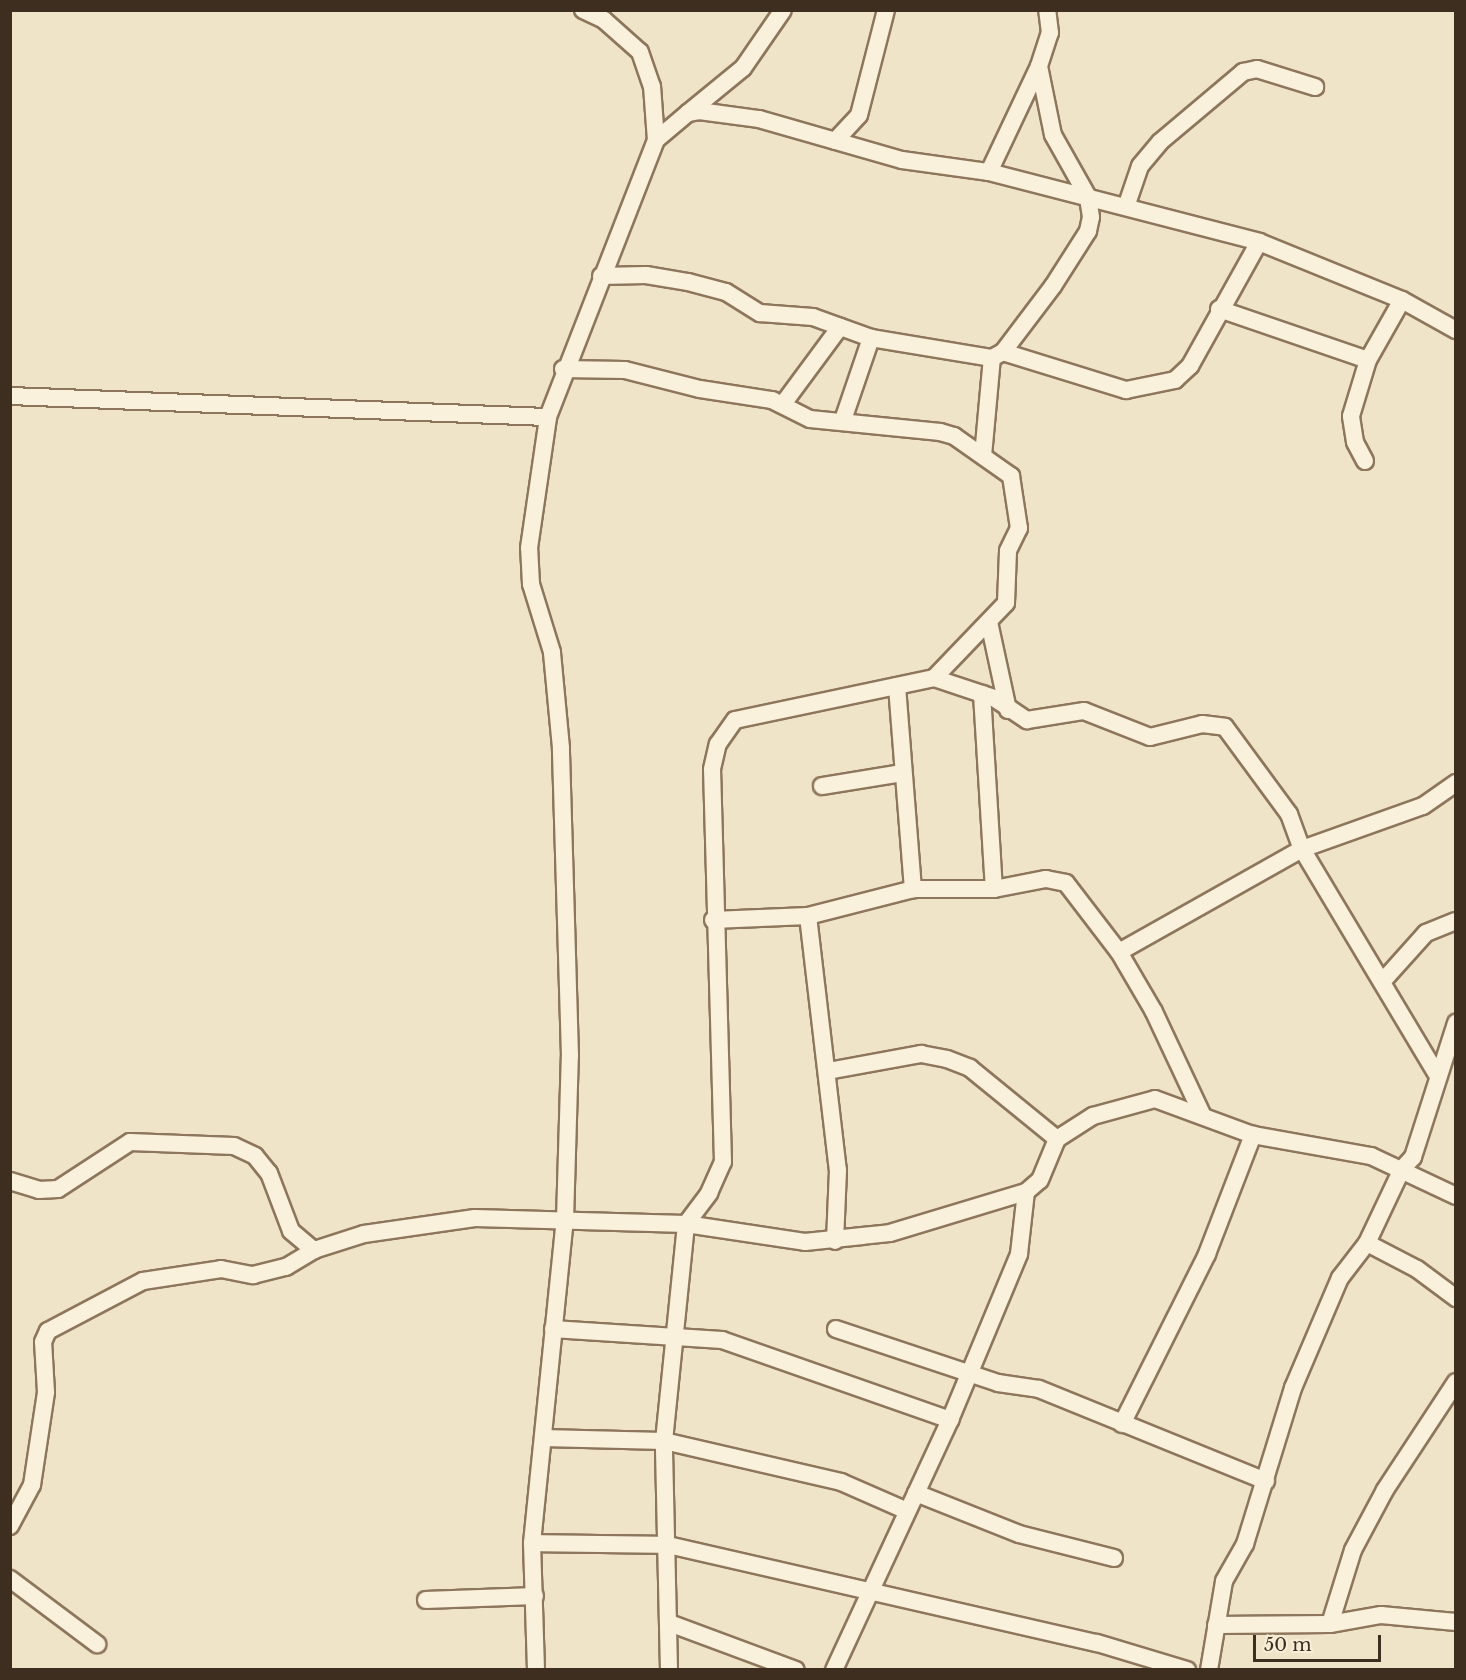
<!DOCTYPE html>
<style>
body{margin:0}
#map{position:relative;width:1466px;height:1680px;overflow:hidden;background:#f0e4c8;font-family:"Libre Baskerville",serif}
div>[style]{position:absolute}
.roads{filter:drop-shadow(2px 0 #8d765c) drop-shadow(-2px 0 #8d765c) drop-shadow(0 2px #8d765c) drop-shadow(0 -2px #8d765c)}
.minor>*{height:16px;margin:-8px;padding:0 8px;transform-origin:8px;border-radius:8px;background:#faf1dc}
span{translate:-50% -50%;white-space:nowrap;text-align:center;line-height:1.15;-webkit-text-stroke:4.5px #f7eed8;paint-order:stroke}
.frame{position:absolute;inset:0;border:12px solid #3d2e20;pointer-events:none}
.scale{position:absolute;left:1253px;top:1635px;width:128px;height:27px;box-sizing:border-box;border:3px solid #3d2e20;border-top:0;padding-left:8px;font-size:18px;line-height:21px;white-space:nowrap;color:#3d2e20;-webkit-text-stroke:4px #f7eed8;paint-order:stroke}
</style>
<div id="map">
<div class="roads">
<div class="minor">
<div style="left:583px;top:10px;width:23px;rotate:25deg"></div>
<div style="left:604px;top:20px;width:48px;rotate:41.6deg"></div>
<div style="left:640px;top:52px;width:36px;rotate:71deg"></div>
<div style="left:652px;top:86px;width:54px;rotate:85.8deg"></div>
<div style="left:688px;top:113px;width:71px;rotate:-39.3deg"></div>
<div style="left:743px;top:68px;width:70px;rotate:-55.4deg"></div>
<div style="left:835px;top:141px;width:35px;rotate:-47deg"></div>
<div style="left:859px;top:115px;width:108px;rotate:-75.6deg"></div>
<div style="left:989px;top:172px;width:117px;rotate:-64.7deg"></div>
<div style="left:1039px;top:66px;width:35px;rotate:-72deg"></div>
<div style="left:1050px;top:33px;width:23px;rotate:-97deg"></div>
<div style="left:1126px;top:207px;width:43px;rotate:-71.1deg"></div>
<div style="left:1140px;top:166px;width:31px;rotate:-50deg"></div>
<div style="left:1160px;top:142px;width:109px;rotate:-40.1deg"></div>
<div style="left:1243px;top:72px;width:14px;rotate:-12deg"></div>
<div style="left:1257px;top:69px;width:61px;rotate:17.2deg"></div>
<div style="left:601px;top:276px;width:45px;rotate:-1.3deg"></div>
<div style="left:646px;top:275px;width:43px;rotate:9.5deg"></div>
<div style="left:688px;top:282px;width:39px;rotate:15deg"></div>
<div style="left:726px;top:292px;width:40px;rotate:32deg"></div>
<div style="left:760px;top:313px;width:53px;rotate:4.3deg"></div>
<div style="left:813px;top:317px;width:62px;rotate:19.9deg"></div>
<div style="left:871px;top:338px;width:123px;rotate:9.4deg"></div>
<div style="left:1219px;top:309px;width:157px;rotate:18.9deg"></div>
<div style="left:1003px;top:352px;width:129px;rotate:17.2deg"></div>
<div style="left:1126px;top:390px;width:50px;rotate:-11.5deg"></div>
<div style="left:1175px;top:380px;width:21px;rotate:-43deg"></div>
<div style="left:1190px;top:366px;width:142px;rotate:-60.9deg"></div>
<div style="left:563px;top:369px;width:62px;rotate:0.9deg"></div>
<div style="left:625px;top:370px;width:77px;rotate:14.2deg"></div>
<div style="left:700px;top:389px;width:73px;rotate:8.7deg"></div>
<div style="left:772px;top:400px;width:42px;rotate:26.6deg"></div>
<div style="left:810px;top:419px;width:131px;rotate:5.7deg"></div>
<div style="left:940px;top:432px;width:15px;rotate:16deg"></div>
<div style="left:954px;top:436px;width:70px;rotate:35.1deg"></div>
<div style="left:1011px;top:476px;width:53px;rotate:81.3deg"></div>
<div style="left:1019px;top:528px;width:25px;rotate:116deg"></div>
<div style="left:1008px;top:551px;width:52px;rotate:92.2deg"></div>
<div style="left:1006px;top:603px;width:104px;rotate:133.8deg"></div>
<div style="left:10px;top:396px;width:538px;rotate:2.24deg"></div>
<div style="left:783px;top:404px;width:96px;rotate:-53.5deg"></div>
<div style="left:843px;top:420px;width:87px;rotate:-71.1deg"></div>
<div style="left:983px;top:456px;width:98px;rotate:-84.8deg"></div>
<div style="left:992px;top:358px;width:13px;rotate:-29deg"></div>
<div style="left:1003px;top:352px;width:83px;rotate:-52.9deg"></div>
<div style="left:1053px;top:286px;width:65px;rotate:-57.5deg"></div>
<div style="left:1088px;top:231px;width:14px;rotate:-78deg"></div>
<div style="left:1091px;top:217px;width:20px;rotate:-99deg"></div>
<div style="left:1088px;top:197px;width:71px;rotate:-119.4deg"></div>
<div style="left:1053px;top:135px;width:70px;rotate:-101.5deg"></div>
<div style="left:1365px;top:461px;width:21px;rotate:-118deg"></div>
<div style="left:1355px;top:442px;width:26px;rotate:-99deg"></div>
<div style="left:1351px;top:416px;width:59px;rotate:-73.1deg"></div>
<div style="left:1368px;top:360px;width:69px;rotate:-60.5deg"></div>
<div style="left:989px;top:622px;width:90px;rotate:77.8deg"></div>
<div style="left:897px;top:686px;width:204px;rotate:85.5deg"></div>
<div style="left:982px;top:694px;width:195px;rotate:86.5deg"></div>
<div style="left:822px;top:786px;width:81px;rotate:-9.2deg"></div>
<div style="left:808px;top:916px;width:256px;rotate:83.3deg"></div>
<div style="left:838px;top:1170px;width:71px;rotate:92.4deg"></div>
<div style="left:713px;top:920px;width:95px;rotate:-2.4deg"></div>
<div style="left:808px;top:916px;width:108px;rotate:-14.4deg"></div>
<div style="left:913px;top:889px;width:81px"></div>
<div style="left:994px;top:889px;width:53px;rotate:-10.9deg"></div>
<div style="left:1046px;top:879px;width:20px;rotate:11deg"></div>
<div style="left:1066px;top:883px;width:87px;rotate:52.5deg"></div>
<div style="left:1119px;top:952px;width:69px;rotate:59.7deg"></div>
<div style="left:1154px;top:1012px;width:115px;rotate:64.8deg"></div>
<div style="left:1119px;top:952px;width:210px;rotate:-29.4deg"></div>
<div style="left:1302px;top:849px;width:128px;rotate:-19.6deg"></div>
<div style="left:1423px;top:806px;width:40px;rotate:-34.9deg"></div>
<div style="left:1382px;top:982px;width:66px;rotate:-48.1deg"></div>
<div style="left:1426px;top:933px;width:32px;rotate:-22deg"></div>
<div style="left:828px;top:1071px;width:95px;rotate:-10.4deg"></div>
<div style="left:921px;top:1054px;width:26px;rotate:11deg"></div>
<div style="left:947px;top:1059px;width:25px;rotate:21deg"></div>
<div style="left:970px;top:1068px;width:112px;rotate:39.2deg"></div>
<div style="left:10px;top:1181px;width:30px;rotate:17deg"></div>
<div style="left:39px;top:1190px;width:19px;rotate:-3deg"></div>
<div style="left:58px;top:1189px;width:86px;rotate:-33.1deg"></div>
<div style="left:130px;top:1142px;width:104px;rotate:2.2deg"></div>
<div style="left:234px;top:1146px;width:23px;rotate:25deg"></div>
<div style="left:255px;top:1156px;width:22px;rotate:51deg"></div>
<div style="left:269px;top:1173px;width:62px;rotate:69.2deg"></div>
<div style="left:291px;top:1231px;width:30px;rotate:40deg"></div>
<div style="left:1367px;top:1243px;width:56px;rotate:27.5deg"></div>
<div style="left:1417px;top:1269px;width:49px;rotate:36.6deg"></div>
<div style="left:553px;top:1329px;width:169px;rotate:3.7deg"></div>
<div style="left:722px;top:1340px;width:242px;rotate:19.3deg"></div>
<div style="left:836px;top:1329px;width:171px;rotate:18.4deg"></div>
<div style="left:998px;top:1383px;width:41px;rotate:8.3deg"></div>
<div style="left:1039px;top:1389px;width:245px;rotate:22.1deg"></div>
<div style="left:1122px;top:1424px;width:190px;rotate:-63.4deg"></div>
<div style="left:1207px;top:1254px;width:128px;rotate:-68.9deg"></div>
<div style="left:543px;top:1438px;width:121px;rotate:1.4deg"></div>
<div style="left:664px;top:1441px;width:182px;rotate:13deg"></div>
<div style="left:841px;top:1482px;width:72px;rotate:23.7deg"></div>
<div style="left:916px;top:1493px;width:111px;rotate:21.7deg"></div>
<div style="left:1019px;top:1534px;width:98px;rotate:14.2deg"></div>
<div style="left:10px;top:1526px;width:47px;rotate:-61.8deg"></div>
<div style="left:32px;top:1485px;width:94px;rotate:-81.4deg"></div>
<div style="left:46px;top:1392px;width:50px;rotate:-93.4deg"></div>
<div style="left:43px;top:1342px;width:12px;rotate:-66deg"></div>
<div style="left:48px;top:1331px;width:107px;rotate:-27.8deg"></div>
<div style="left:143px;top:1281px;width:79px;rotate:-8.7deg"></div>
<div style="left:221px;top:1269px;width:33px;rotate:11deg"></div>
<div style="left:253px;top:1275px;width:34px;rotate:-14deg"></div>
<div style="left:286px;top:1267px;width:33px;rotate:-31deg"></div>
<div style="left:314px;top:1250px;width:52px;rotate:-17.7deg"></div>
<div style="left:364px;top:1234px;width:112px;rotate:-8.2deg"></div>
<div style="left:475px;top:1218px;width:211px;rotate:1.6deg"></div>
<div style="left:686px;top:1224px;width:120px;rotate:8.6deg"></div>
<div style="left:805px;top:1242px;width:85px;rotate:-6deg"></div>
<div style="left:890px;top:1233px;width:142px;rotate:-16.8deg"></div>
<div style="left:1026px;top:1192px;width:18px;rotate:-41deg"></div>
<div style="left:1040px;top:1180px;width:44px;rotate:-67.5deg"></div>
<div style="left:1057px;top:1139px;width:43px;rotate:-32.6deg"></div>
<div style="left:1093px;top:1116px;width:64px;rotate:-15.3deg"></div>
<div style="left:1155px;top:1099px;width:104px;rotate:20.2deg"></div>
<div style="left:1253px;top:1135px;width:120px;rotate:10.1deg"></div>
<div style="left:1371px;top:1156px;width:94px;rotate:25.2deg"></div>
<div style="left:532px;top:1543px;width:136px;rotate:0.8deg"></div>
<div style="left:668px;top:1545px;width:440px;rotate:12.9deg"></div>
<div style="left:1097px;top:1643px;width:94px;rotate:16.7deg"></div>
<div style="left:10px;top:1579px;width:109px;rotate:36.8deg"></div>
<div style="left:426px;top:1600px;width:109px;rotate:-2.1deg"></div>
<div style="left:672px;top:1624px;width:132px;rotate:20.4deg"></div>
<div style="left:1330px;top:1624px;width:77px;rotate:-72.7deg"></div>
<div style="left:1353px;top:1550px;width:68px;rotate:-61.9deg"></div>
<div style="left:1385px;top:1490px;width:129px;rotate:-56.7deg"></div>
<div style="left:1216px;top:1625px;width:114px;rotate:-0.5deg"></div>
<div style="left:1330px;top:1624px;width:52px;rotate:-10deg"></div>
<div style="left:1381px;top:1615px;width:75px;rotate:5.3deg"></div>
<div style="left:536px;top:1670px;width:127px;rotate:-91.8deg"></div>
<div style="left:532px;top:1543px;width:325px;rotate:-84.2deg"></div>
<div style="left:565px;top:1220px;width:164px;rotate:-88.3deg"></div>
<div style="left:570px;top:1056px;width:308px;rotate:-91.7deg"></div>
<div style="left:561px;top:748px;width:96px;rotate:-95.4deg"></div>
<div style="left:552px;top:652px;width:71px;rotate:-107.2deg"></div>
<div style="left:531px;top:584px;width:36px;rotate:-93deg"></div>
<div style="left:529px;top:548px;width:132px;rotate:-81.7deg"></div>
<div style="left:548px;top:417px;width:297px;rotate:-68.7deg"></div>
<div style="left:656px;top:140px;width:42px;rotate:-40.2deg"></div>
<div style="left:688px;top:113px;width:11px;rotate:-10deg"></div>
<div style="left:699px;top:111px;width:61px;rotate:7.6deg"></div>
<div style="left:759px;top:119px;width:149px;rotate:16deg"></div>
<div style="left:902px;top:160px;width:88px;rotate:7.9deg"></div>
<div style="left:989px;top:172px;width:279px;rotate:14.5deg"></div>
<div style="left:1259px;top:242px;width:154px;rotate:22.1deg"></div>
<div style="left:1402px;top:300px;width:62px;rotate:29.1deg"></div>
<div style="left:669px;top:1670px;width:229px;rotate:-91.3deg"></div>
<div style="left:664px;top:1441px;width:218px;rotate:-84.2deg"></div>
<div style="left:686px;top:1224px;width:39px;rotate:-53deg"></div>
<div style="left:709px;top:1193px;width:34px;rotate:-66deg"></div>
<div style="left:723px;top:1162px;width:393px;rotate:-91.6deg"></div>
<div style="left:712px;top:769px;width:26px;rotate:-77deg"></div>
<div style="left:718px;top:744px;width:29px;rotate:-55deg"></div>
<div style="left:735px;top:720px;width:203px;rotate:-11.9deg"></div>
<div style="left:934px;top:678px;width:63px;rotate:18.4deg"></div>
<div style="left:994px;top:698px;width:40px;rotate:34deg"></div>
<div style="left:1027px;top:720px;width:58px;rotate:-9deg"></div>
<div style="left:1084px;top:711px;width:71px;rotate:21.5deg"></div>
<div style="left:1150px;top:737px;width:54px;rotate:-14deg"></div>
<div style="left:1202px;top:724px;width:23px;rotate:7deg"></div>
<div style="left:1225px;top:727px;width:108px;rotate:53.7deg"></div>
<div style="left:1289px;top:814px;width:37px;rotate:70deg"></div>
<div style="left:1302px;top:849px;width:263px;rotate:59.1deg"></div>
<div style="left:834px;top:1670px;width:276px;rotate:-65.1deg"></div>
<div style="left:950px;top:1420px;width:180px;rotate:-67.4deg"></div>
<div style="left:1019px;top:1254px;width:62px;rotate:-83.6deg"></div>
<div style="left:1209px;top:1670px;width:90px;rotate:-80.4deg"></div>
<div style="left:1224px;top:1581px;width:43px;rotate:-60.4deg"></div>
<div style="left:1245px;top:1544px;width:163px;rotate:-72.9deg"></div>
<div style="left:1293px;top:1388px;width:120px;rotate:-66.9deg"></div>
<div style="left:1340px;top:1278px;width:44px;rotate:-52.4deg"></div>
<div style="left:1367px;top:1243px;width:82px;rotate:-64.7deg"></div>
<div style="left:1402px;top:1169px;width:16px;rotate:-47deg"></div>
<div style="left:1413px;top:1157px;width:141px;rotate:-72.2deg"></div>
</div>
</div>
<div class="frame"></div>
<div class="scale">50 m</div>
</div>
